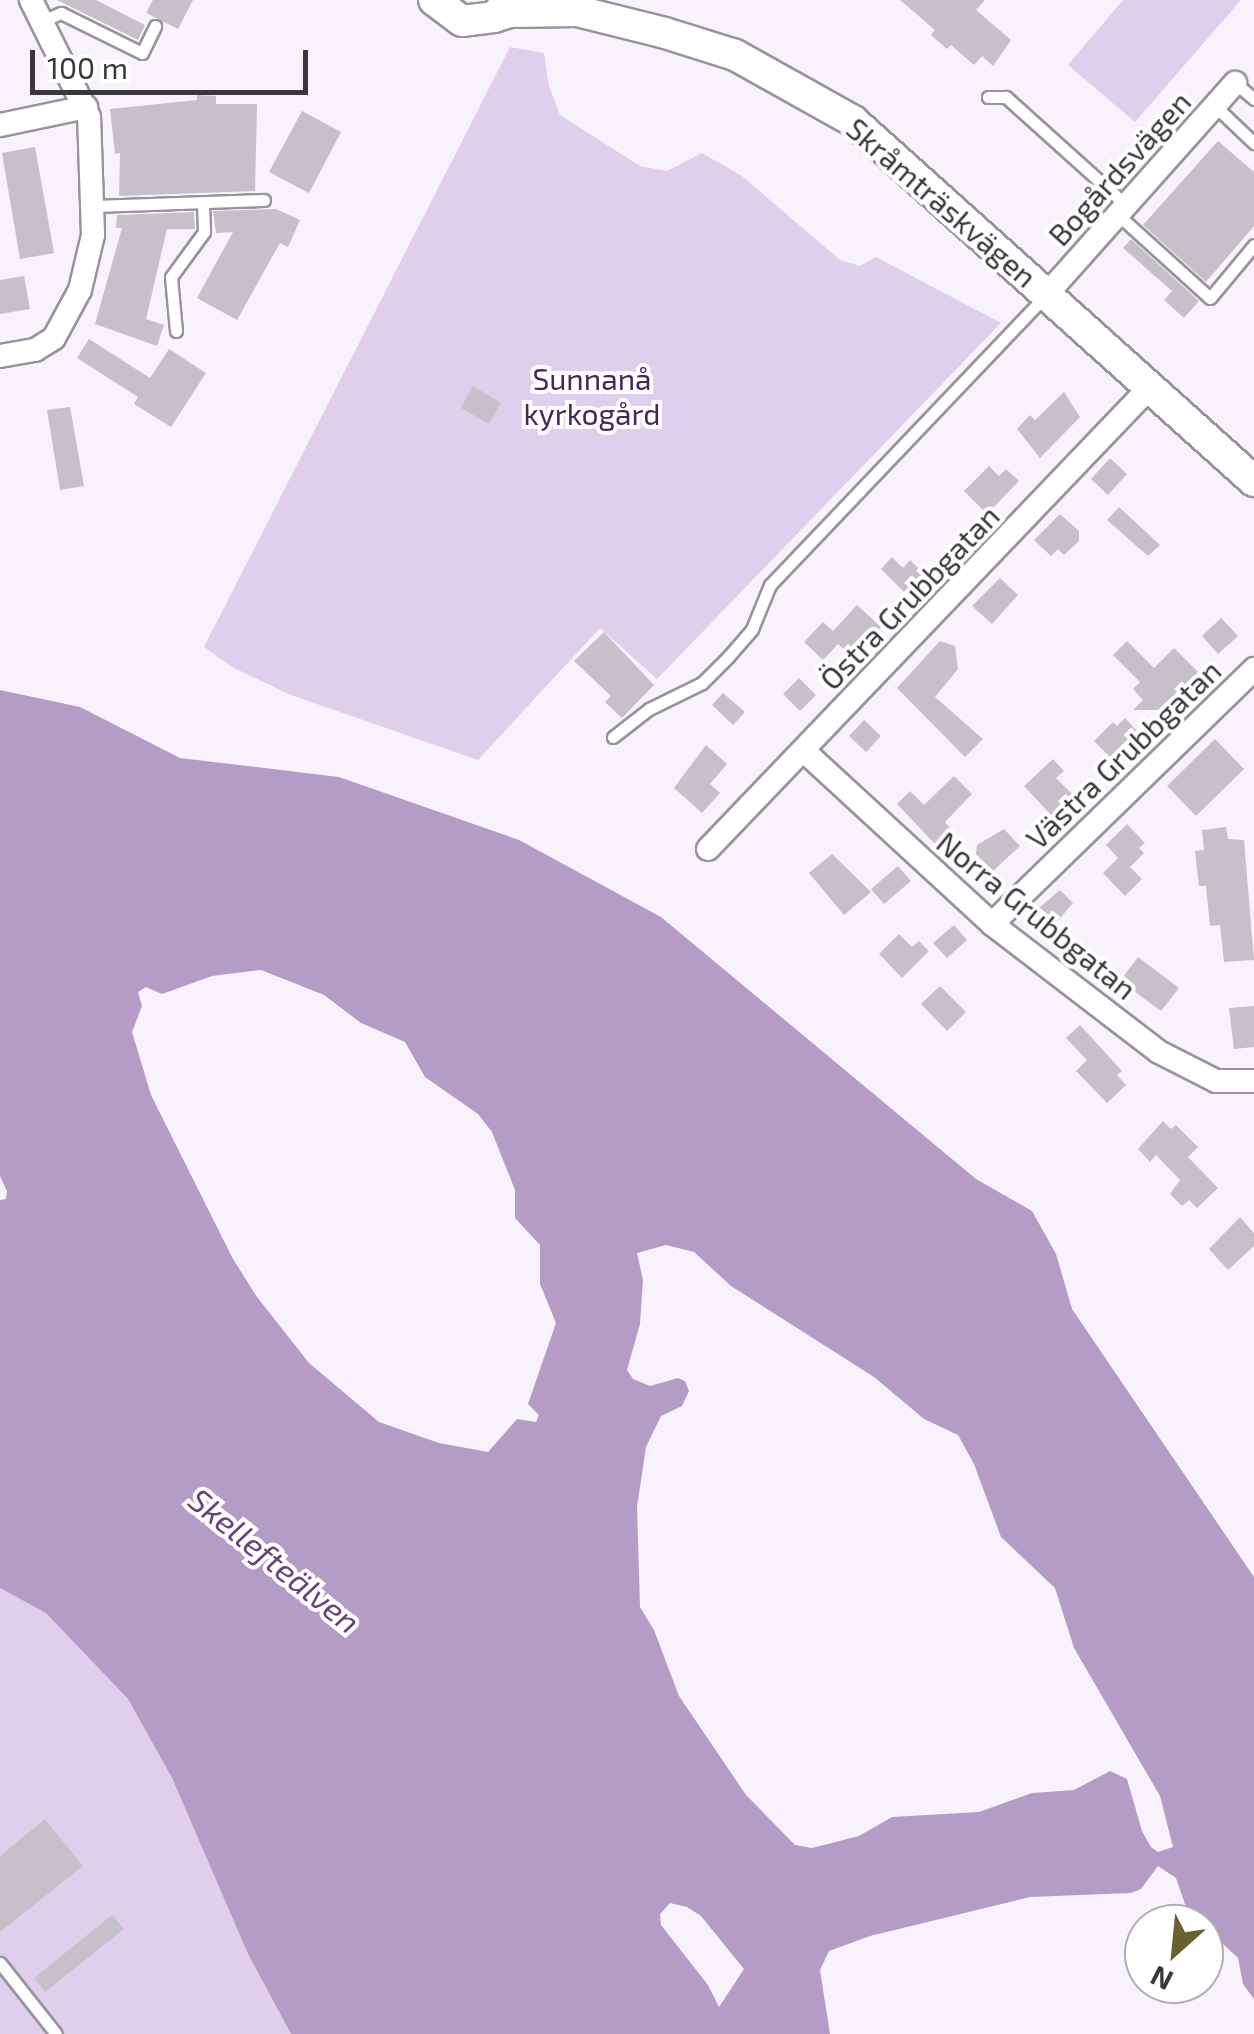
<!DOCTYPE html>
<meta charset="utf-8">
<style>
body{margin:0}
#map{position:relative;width:1254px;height:2034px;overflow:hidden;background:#f7f2fb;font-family:"Exo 2",sans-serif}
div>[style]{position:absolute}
.green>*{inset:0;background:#e0cfec}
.water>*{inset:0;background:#b59cc6}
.building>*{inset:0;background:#c5c0c9}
.roads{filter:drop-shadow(2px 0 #98939c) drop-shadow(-2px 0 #98939c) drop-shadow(0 2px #98939c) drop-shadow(0 -2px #98939c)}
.service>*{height:11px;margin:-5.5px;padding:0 5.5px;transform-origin:5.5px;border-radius:5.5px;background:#fff}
.minor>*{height:22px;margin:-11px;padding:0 11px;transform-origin:11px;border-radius:11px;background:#fff}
.secondary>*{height:30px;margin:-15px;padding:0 15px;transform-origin:15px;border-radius:15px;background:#fff}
span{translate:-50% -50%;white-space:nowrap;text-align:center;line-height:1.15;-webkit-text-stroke:8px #fff;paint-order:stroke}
.street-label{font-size:30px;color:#39373a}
.park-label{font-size:30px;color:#47265b}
.water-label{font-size:32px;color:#66447b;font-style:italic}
.north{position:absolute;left:1124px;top:1904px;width:100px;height:100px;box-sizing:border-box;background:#fff;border:2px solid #b0afb0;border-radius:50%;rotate:207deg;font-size:28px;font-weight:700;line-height:40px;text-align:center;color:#39373a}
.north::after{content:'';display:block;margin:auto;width:35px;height:45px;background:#69612e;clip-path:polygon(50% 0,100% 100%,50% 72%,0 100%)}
.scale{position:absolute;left:30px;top:50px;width:278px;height:45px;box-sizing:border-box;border:5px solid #39373a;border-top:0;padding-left:12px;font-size:30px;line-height:35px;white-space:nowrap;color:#39373a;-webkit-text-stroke:8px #fff;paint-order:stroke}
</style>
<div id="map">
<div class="green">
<div style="clip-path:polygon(1123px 0,1241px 0,1135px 122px,1068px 65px)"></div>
<div style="clip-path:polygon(510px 47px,544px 53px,549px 86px,560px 115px,640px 166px,667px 171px,702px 153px,742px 176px,840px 260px,860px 266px,876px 257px,1001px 323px,657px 679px,600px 628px,478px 760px,291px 695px,234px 668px,204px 647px)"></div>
<div style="clip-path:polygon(0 1588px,46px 1612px,128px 1699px,172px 1778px,248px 1954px,291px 2034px,0 2034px)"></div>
</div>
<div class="water">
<div style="clip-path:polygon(evenodd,0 690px,80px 707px,180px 758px,339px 777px,519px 840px,661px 917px,976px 1179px,1032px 1211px,1056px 1254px,1072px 1309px,1254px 1577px,1254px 1999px,1243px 1984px,1238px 1958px,1187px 1910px,1176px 1878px,1158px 1866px,1141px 1889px,1131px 1893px,1030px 1897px,870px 1936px,829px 1951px,820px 1970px,830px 2034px,291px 2034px,248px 1954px,172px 1778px,128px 1699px,46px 1613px,0 1588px,0 1200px,6px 1199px,7px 1191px,0 1176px,0 690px,261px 970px,324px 995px,361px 1023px,405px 1042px,425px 1077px,478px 1114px,492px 1132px,515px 1190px,515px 1218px,540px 1245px,540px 1284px,556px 1323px,528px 1404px,539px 1415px,536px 1422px,517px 1419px,488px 1452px,439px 1443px,379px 1422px,309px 1363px,257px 1297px,233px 1259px,151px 1095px,132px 1032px,142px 1006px,138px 992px,146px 987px,162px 994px,212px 976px,261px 970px,0 690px,666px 1245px,694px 1252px,731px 1286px,874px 1377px,924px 1419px,958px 1435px,974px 1464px,1001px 1537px,1055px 1588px,1074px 1648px,1160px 1796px,1173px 1847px,1158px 1852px,1151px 1847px,1142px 1831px,1127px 1779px,1110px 1771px,1074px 1790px,1032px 1793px,979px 1812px,892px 1817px,859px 1836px,812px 1848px,795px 1845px,746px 1795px,679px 1696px,654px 1630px,640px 1607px,637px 1507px,646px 1447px,661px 1416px,682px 1406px,689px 1391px,685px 1381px,678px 1378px,650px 1386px,633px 1379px,627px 1370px,640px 1324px,643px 1280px,637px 1253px,666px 1245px,0 690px,670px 1903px,687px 1907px,701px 1916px,744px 1969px,719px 2007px,708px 1985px,661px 1925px,660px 1914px,670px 1903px)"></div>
</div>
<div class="building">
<div style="clip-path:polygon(57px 0,96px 0,145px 25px,138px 40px)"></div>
<div style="clip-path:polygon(153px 0,193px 0,178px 29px,146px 13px)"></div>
<div style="clip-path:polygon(900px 0,985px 0,976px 10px,1011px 40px,993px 66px,982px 56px,974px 65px,951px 45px,947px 49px,931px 35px,935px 30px)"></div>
<div style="clip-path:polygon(197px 95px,216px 96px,216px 104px,257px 104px,255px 191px,119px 196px,120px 153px,115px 154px,110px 109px,197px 100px)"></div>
<div style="clip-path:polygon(302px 111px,341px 132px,309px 193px,269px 172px)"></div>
<div style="clip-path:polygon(1218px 141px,1254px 172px,1254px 226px,1206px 282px,1143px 225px)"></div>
<div style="clip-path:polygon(35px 147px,54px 253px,20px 259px,2px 153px)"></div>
<div style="clip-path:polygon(276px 209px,300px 220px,288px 247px,280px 243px,237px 320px,197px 298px,233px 232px,216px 233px,213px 211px)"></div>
<div style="clip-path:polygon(194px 212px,195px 229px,167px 229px,146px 319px,164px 325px,157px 346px,95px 324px,122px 228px,116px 228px,117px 215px)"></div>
<div style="clip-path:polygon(1131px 239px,1199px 301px,1184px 318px,1164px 300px,1172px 291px,1123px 248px)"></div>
<div style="clip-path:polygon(24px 276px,30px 309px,0 314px,0 280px)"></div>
<div style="clip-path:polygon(89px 339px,150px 378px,169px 349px,206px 373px,171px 427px,134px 404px,138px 397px,77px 358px)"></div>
<div style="clip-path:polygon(473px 386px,501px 403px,489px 424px,461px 408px)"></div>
<div style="clip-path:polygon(1064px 392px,1080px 417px,1040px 458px,1017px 429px,1030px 415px,1035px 420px)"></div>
<div style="clip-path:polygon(70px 407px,84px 486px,60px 490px,47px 410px)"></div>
<div style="clip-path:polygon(1110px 458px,1127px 474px,1108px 495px,1091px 479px)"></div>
<div style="clip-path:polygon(989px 466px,999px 476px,1006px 469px,1019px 481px,987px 514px,964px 491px)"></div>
<div style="clip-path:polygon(1119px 507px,1160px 545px,1148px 556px,1107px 520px)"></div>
<div style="clip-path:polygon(1060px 514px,1079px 531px,1079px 541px,1064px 555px,1058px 549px,1051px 556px,1034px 540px)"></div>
<div style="clip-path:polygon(892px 557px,903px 568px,910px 560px,927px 577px,908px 596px,881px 569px)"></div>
<div style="clip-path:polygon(1000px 578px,1018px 595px,992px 624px,972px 606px)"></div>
<div style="clip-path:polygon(857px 605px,881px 627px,853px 657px,838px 644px,823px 660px,804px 642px,823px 622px,833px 631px)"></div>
<div style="clip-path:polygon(1221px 618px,1238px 636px,1218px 654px,1202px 636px)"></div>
<div style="clip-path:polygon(604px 632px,654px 685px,622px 718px,605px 702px,611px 696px,574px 661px)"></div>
<div style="clip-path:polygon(940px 641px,955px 646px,958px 669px,935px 697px,983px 739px,965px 757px,897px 688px)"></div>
<div style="clip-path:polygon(1127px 641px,1154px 668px,1174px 648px,1199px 673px,1163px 710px,1133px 710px,1143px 700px,1133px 689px,1140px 682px,1113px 655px)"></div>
<div style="clip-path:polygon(799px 678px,816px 695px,800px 711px,783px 694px)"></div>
<div style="clip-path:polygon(723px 693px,745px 712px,733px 725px,712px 705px)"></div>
<div style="clip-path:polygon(1125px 718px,1137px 731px,1111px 758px,1094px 741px,1113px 722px,1117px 726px)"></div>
<div style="clip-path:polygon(864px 720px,881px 736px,866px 752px,849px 736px)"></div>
<div style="clip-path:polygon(1215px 739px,1244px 769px,1196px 816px,1167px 786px)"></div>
<div style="clip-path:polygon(706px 745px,727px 764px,710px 784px,720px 793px,702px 813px,674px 788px)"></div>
<div style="clip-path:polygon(1053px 759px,1064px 771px,1056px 778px,1073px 795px,1052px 816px,1024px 786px)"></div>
<div style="clip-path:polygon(954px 776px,972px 794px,945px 822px,950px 828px,935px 844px,897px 804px,910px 791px,924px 805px)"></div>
<div style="clip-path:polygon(1127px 824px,1145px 843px,1139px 848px,1144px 853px,1130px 867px,1142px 879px,1125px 896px,1103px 873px,1118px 858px,1106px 845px)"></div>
<div style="clip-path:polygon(1226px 827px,1228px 839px,1244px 840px,1254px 960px,1224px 962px,1220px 925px,1210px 926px,1206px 886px,1199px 886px,1195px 851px,1204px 850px,1202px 830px)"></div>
<div style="clip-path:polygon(1004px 829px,1020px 846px,993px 871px,976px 854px,977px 845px)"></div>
<div style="clip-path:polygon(832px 854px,871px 892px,844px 915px,809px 873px)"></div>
<div style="clip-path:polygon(898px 866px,911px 881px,884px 904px,871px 889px)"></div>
<div style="clip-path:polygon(1060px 890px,1073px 903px,1049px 931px,1033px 913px)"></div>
<div style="clip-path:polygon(954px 925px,967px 940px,947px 958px,933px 943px)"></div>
<div style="clip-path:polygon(899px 934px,912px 947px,919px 941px,929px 951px,902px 978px,879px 954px)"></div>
<div style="clip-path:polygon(1138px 957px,1179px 988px,1161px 1011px,1120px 981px)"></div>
<div style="clip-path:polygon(940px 986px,966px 1012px,947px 1031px,921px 1004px)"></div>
<div style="clip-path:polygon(1254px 1006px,1254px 1047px,1234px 1049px,1229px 1008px)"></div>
<div style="clip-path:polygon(1080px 1025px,1122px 1071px,1117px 1075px,1126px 1085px,1107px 1103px,1076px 1071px,1087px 1060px,1066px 1038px)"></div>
<div style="clip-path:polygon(1163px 1121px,1171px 1129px,1176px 1125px,1198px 1147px,1188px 1157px,1218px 1188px,1197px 1208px,1189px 1200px,1182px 1206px,1170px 1194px,1180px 1180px,1156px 1155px,1150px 1162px,1138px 1149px)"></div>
<div style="clip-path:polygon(1240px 1217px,1254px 1233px,1254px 1246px,1228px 1270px,1209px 1249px)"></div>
<div style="clip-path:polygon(45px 1819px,83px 1866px,0 1932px,0 1856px)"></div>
<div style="clip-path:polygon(112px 1915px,124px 1929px,45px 1992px,34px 1978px)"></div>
</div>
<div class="roads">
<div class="service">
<div style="left:42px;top:21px;width:21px;rotate:-23deg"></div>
<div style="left:61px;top:13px;width:90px;rotate:26.3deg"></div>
<div style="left:142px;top:53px;width:30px;rotate:-64deg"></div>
<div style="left:1235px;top:83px;width:25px;rotate:40deg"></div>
<div style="left:988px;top:97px;width:18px"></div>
<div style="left:1006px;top:97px;width:161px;rotate:42deg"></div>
<div style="left:1215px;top:106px;width:54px;rotate:43.5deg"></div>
<div style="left:93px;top:206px;width:171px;rotate:-2deg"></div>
<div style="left:1117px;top:214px;width:125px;rotate:42.1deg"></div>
<div style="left:1210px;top:298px;width:69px;rotate:-50.3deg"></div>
<div style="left:176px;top:331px;width:54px;rotate:-95.3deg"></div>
<div style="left:171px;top:277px;width:56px;rotate:-53.7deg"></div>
<div style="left:204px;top:232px;width:30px;rotate:-92deg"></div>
<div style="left:613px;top:737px;width:46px;rotate:-37.9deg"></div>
<div style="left:649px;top:709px;width:59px;rotate:-26.1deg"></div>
<div style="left:702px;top:683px;width:37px;rotate:-45deg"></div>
<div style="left:728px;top:657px;width:37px;rotate:-49deg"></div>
<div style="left:752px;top:629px;width:48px;rotate:-67.8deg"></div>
<div style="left:770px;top:585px;width:398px;rotate:-46.4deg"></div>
<div style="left:0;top:1963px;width:90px;rotate:51.7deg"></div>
</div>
<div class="minor">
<div style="left:0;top:125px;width:88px;rotate:-11.8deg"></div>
<div style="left:1047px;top:294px;width:283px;rotate:-48.3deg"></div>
<div style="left:0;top:356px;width:36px;rotate:-10deg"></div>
<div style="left:35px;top:350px;width:22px;rotate:-32deg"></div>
<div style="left:54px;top:338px;width:55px;rotate:-61.6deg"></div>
<div style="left:80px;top:290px;width:57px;rotate:-76.7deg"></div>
<div style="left:93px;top:235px;width:118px;rotate:-91.9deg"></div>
<div style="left:89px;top:117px;width:131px;rotate:-116.4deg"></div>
<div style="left:804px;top:751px;width:255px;rotate:42.6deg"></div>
<div style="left:992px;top:924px;width:210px;rotate:37.5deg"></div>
<div style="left:1159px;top:1052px;width:64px;rotate:27deg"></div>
<div style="left:1216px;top:1081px;width:38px"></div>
<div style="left:708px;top:849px;width:642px;rotate:-46.26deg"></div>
<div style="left:992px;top:924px;width:366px;rotate:-44.2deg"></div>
</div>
<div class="secondary">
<div style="left:434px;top:0;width:35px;rotate:37deg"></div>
<div style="left:462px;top:21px;width:32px;rotate:-7deg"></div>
<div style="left:494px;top:17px;width:19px;rotate:-47deg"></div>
<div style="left:494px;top:17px;width:17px;rotate:-17deg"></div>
<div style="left:510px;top:12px;width:67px;rotate:-0.9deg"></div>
<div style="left:577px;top:11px;width:91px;rotate:14deg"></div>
<div style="left:665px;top:33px;width:73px;rotate:17.4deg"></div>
<div style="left:735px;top:55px;width:135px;rotate:29.2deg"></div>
<div style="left:853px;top:121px;width:539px;rotate:41.92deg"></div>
</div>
</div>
<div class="street-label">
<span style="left:1119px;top:168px;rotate:-48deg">Bogårdsvägen</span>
<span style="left:942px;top:202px;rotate:41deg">Skråmträskvägen</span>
<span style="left:909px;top:597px;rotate:-46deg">Östra Grubbgatan</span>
<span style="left:1123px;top:754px;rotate:-44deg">Västra Grubbgatan</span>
<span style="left:1037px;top:915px;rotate:39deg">Norra Grubbgatan</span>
</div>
<div class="park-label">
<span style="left:592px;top:395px">Sunnanå<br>kyrkogård</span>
</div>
<div class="water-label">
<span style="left:275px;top:1560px;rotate:39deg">Skellefteälven</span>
</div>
<div class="north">N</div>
<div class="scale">100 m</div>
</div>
